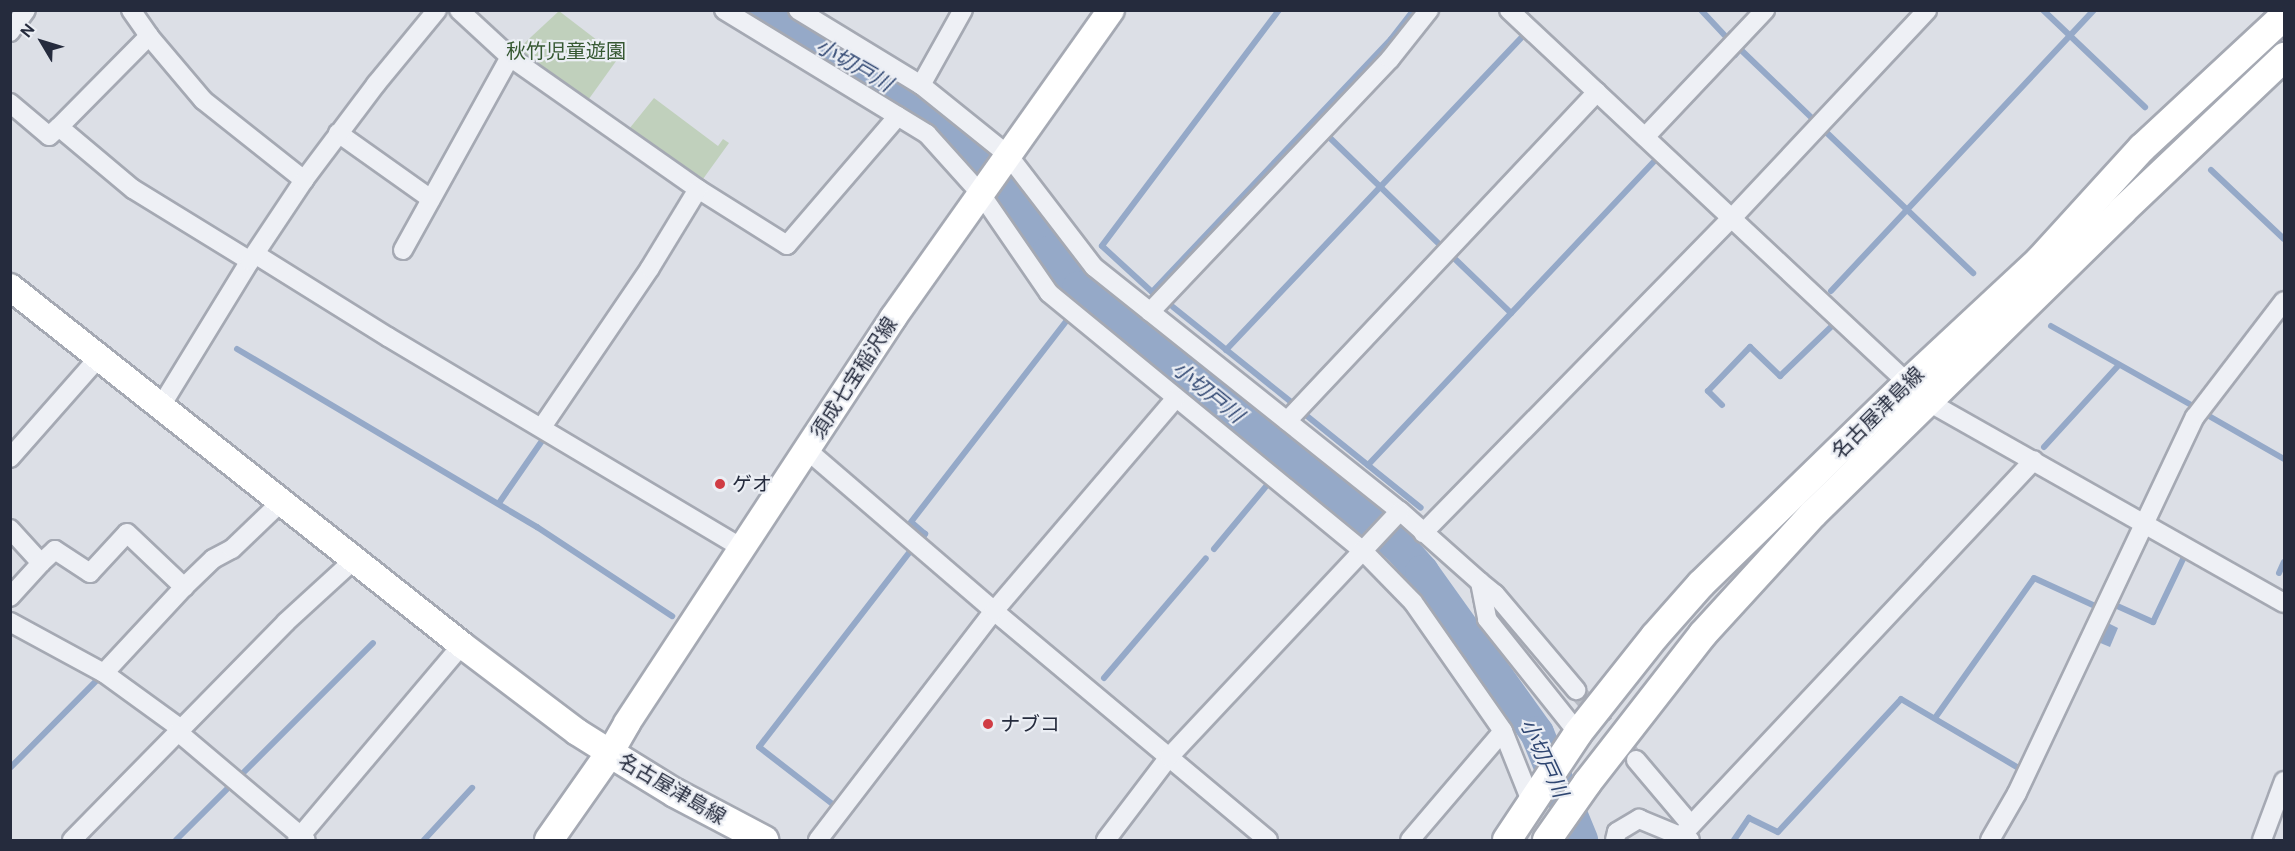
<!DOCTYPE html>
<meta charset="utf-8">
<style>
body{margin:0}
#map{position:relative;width:2295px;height:851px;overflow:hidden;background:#dcdfe6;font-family:"DM Sans","Noto Sans JP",sans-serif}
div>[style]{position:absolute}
.green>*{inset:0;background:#c0d0bc}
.water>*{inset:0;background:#95a9c8}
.stream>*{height:6px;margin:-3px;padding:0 3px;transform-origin:3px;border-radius:3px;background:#95a9c8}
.river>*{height:34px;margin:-17px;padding:0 17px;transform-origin:17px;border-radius:17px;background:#95a9c8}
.street-tunnel>*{height:18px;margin-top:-9px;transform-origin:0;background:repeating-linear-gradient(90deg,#b7bbc4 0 18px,transparent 0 27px)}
.roads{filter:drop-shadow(2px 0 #a5a9b3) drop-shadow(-2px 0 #a5a9b3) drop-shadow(0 2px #a5a9b3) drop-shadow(0 -2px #a5a9b3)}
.street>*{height:18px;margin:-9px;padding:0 9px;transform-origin:9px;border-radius:9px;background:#eef0f5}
.secondary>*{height:26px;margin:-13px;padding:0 13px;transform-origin:13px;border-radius:13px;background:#fff}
.primary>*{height:28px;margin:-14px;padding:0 14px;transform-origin:14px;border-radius:14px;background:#fff}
.dots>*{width:16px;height:16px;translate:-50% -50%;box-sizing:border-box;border:3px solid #ebeef4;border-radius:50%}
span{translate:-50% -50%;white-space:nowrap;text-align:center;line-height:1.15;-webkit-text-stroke:4.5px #ebeef4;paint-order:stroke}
.park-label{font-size:20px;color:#365832}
.street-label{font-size:20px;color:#252b3d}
.poi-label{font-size:20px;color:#252b3d}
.left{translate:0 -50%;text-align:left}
.water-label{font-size:21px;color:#2f4671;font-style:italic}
.frame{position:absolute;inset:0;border:12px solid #252b3d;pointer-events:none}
.north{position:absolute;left:12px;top:12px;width:60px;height:60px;-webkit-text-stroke:4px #ebeef4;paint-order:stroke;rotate:308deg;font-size:16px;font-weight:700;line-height:24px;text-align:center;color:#252b3d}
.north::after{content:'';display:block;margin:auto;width:21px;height:27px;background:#252b3d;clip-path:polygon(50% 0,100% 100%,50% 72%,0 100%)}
</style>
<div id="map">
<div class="green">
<div style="clip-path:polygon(559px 11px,619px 57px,586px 103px,517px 50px)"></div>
<div style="clip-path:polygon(654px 98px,718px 146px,723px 139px,729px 143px,703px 179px,629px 129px)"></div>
</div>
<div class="water">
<div style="clip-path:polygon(2106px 622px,2118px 628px,2110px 647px,2098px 642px)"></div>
</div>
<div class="stream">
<div style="left:1279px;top:10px;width:295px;rotate:126.9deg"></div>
<div style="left:1102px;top:246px;width:68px;rotate:42.6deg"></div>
<div style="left:1152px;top:292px;width:348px;rotate:-46.6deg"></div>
<div style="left:1391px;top:39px;width:37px;rotate:-52deg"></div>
<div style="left:1701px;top:10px;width:38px;rotate:47deg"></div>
<div style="left:1727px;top:38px;width:6px;rotate:-51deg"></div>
<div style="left:2043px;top:10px;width:141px;rotate:43.6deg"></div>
<div style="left:782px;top:24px;width:14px;rotate:-56deg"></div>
<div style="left:1735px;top:55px;width:8px;rotate:-50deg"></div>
<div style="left:1740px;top:49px;width:103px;rotate:43.8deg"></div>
<div style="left:1814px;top:120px;width:6px;rotate:-45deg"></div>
<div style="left:1826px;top:132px;width:204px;rotate:43.8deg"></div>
<div style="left:1328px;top:136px;width:159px;rotate:44.2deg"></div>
<div style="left:2211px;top:170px;width:100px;rotate:43.4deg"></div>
<div style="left:1455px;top:259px;width:78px;rotate:44deg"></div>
<div style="left:1831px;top:291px;width:385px;rotate:-46.9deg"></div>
<div style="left:1173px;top:307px;width:151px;rotate:38.8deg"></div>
<div style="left:2051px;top:326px;width:165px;rotate:29.4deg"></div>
<div style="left:237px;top:349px;width:349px;rotate:30.7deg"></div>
<div style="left:537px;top:527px;width:162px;rotate:33.4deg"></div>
<div style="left:1226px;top:350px;width:432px;rotate:-46.6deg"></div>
<div style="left:1722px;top:405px;width:20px;rotate:-135deg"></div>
<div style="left:1708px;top:391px;width:61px;rotate:-46.3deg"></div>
<div style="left:1750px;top:347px;width:42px;rotate:44deg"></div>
<div style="left:1780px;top:376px;width:74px;rotate:-43.9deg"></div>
<div style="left:1307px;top:416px;width:146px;rotate:38.9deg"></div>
<div style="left:2209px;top:416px;width:86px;rotate:29.8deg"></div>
<div style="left:2044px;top:447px;width:111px;rotate:-47.6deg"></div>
<div style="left:1284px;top:465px;width:9px;rotate:-49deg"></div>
<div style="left:1368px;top:465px;width:419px;rotate:-46.7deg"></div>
<div style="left:499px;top:503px;width:79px;rotate:-55.3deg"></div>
<div style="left:923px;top:537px;width:4px;rotate:-56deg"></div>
<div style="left:925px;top:534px;width:18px;rotate:-139deg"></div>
<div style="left:911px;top:522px;width:255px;rotate:-52.3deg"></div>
<div style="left:1214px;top:549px;width:85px;rotate:-50.3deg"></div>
<div style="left:2279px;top:573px;width:12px;rotate:-66deg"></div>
<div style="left:2115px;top:605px;width:42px;rotate:24.1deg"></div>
<div style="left:2153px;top:622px;width:74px;rotate:-64.5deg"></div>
<div style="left:1104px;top:678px;width:157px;rotate:-49.6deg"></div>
<div style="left:1935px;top:718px;width:171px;rotate:-54.7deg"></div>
<div style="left:2034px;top:578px;width:69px;rotate:24.7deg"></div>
<div style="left:10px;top:768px;width:125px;rotate:-45.3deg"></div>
<div style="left:98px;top:679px;width:7px;rotate:-146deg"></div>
<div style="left:240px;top:776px;width:188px;rotate:-45deg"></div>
<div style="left:835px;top:806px;width:96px;rotate:-142.2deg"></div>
<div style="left:759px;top:747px;width:250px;rotate:-52.3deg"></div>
<div style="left:176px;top:840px;width:78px;rotate:-45deg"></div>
<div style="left:424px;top:840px;width:71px;rotate:-47.3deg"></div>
<div style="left:1734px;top:840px;width:27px;rotate:-56deg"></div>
<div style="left:1749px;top:818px;width:32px;rotate:26deg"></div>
<div style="left:1778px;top:832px;width:181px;rotate:-47.2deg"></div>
<div style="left:1901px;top:699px;width:134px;rotate:30.4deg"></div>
</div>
<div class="river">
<div style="left:760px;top:10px;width:178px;rotate:30.5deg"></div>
<div style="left:913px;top:100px;width:60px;rotate:39deg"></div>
<div style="left:960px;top:138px;width:80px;rotate:50.1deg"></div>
<div style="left:1011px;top:199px;width:66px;rotate:54.9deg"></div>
<div style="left:1049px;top:253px;width:46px;rotate:49.4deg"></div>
<div style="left:1079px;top:288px;width:410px;rotate:38.9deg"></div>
<div style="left:1398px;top:545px;width:36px;rotate:48deg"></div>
<div style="left:1422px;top:572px;width:198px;rotate:54.5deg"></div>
<div style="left:1537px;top:733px;width:116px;rotate:67.6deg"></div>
</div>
<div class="street-tunnel">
<div style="left:1576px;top:690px;width:92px;rotate:49.4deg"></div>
</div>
<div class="roads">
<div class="street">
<div style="left:131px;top:10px;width:32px;rotate:55deg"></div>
<div style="left:149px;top:36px;width:128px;rotate:134.7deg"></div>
<div style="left:59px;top:127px;width:97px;rotate:40deg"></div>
<div style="left:133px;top:189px;width:137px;rotate:31.6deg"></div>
<div style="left:459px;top:10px;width:69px;rotate:42.7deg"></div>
<div style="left:510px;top:57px;width:230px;rotate:35.1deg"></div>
<div style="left:698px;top:189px;width:105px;rotate:32.2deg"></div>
<div style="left:787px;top:245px;width:170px;rotate:-49.3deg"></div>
<div style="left:724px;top:10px;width:238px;rotate:31.4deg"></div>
<div style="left:927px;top:134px;width:81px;rotate:48deg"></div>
<div style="left:981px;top:194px;width:120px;rotate:55.5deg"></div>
<div style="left:1049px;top:293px;width:406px;rotate:39.4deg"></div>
<div style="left:1363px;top:551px;width:71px;rotate:45.6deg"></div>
<div style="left:1413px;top:602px;width:157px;rotate:55.1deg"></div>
<div style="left:1503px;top:731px;width:75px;rotate:68.2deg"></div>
<div style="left:798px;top:10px;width:144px;rotate:31.4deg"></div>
<div style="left:921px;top:85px;width:112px;rotate:38.8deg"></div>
<div style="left:1008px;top:155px;width:141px;rotate:52.5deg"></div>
<div style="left:1094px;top:267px;width:391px;rotate:38.6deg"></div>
<div style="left:1400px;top:511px;width:107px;rotate:41.6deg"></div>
<div style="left:1480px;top:582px;width:38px;rotate:79deg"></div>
<div style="left:1487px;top:619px;width:146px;rotate:51.4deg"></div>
<div style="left:1509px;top:10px;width:572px;rotate:43.09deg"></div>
<div style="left:1927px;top:401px;width:410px;rotate:29.5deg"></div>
<div style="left:10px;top:32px;width:27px;rotate:-54deg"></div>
<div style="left:149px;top:36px;width:84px;rotate:49.8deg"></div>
<div style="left:203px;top:100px;width:129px;rotate:38.4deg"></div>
<div style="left:921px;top:85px;width:86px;rotate:-60.8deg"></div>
<div style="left:10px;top:103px;width:51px;rotate:40.2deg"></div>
<div style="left:49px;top:136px;width:13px;rotate:-42deg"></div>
<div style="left:338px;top:133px;width:114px;rotate:35.4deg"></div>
<div style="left:1645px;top:137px;width:175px;rotate:-46.6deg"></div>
<div style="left:403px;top:250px;width:221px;rotate:-61deg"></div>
<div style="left:255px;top:254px;width:157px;rotate:32deg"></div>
<div style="left:388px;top:337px;width:413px;rotate:30.8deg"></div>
<div style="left:1150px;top:312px;width:349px;rotate:-46.5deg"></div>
<div style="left:1390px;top:59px;width:63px;rotate:-51.5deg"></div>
<div style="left:161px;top:406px;width:170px;rotate:-58.5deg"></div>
<div style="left:250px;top:261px;width:97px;rotate:-56.3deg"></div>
<div style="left:304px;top:180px;width:120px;rotate:-53.1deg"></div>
<div style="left:376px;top:84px;width:96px;rotate:-50.5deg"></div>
<div style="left:1287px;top:421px;width:452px;rotate:-46.7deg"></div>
<div style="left:542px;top:427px;width:192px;rotate:-55.8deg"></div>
<div style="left:650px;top:268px;width:92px;rotate:-58.7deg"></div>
<div style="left:807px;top:450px;width:247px;rotate:40.7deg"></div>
<div style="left:994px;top:611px;width:357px;rotate:39.9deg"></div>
<div style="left:10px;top:458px;width:135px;rotate:-48.6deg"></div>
<div style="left:10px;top:529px;width:46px;rotate:47.6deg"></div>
<div style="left:41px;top:563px;width:19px;rotate:-43deg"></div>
<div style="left:55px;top:550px;width:42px;rotate:33.3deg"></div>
<div style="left:90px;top:573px;width:54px;rotate:-47.2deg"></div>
<div style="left:127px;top:533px;width:79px;rotate:43.5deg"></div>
<div style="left:1423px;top:533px;width:441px;rotate:-45.6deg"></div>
<div style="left:1732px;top:218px;width:285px;rotate:-46.8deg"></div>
<div style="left:1480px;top:582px;width:19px;rotate:39deg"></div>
<div style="left:1495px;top:594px;width:126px;rotate:49.8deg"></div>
<div style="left:10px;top:597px;width:46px;rotate:-47.6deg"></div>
<div style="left:10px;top:622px;width:107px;rotate:28.5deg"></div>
<div style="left:104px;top:673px;width:95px;rotate:36deg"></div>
<div style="left:104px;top:673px;width:117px;rotate:-47.1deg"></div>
<div style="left:184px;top:587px;width:40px;rotate:-44deg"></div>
<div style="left:213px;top:559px;width:21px;rotate:-28deg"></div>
<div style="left:232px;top:549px;width:68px;rotate:-43.8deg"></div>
<div style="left:178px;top:732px;width:167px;rotate:40.2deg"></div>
<div style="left:1636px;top:760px;width:85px;rotate:49.8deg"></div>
<div style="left:1682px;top:835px;width:514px;rotate:-46.81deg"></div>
<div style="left:72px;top:840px;width:305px;rotate:-45.5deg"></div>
<div style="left:286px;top:622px;width:92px;rotate:-42.4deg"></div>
<div style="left:297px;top:840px;width:255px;rotate:-49.8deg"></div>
<div style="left:818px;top:840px;width:289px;rotate:-52.5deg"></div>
<div style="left:994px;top:611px;width:279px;rotate:-49.5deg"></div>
<div style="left:1106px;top:840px;width:104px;rotate:-52.8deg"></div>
<div style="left:1169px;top:757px;width:337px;rotate:-46.8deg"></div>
<div style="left:1410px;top:840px;width:143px;rotate:-49.5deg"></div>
<div style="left:1615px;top:840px;width:8px;rotate:-76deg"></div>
<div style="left:1617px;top:832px;width:26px;rotate:-31deg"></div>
<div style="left:1639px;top:819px;width:55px;rotate:22.4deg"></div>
<div style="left:1990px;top:840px;width:54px;rotate:-60.1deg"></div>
<div style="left:2017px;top:793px;width:416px;rotate:-64.7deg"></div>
<div style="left:2195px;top:417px;width:146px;rotate:-52.5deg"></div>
<div style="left:2262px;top:840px;width:63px;rotate:-69.6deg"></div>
</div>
<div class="secondary">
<div style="left:10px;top:287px;width:577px;rotate:38.38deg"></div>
<div style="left:462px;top:645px;width:144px;rotate:37.1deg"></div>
<div style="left:577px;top:732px;width:39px;rotate:32deg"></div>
<div style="left:610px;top:753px;width:34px;rotate:-60deg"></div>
<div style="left:627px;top:723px;width:485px;rotate:-56.7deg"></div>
<div style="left:893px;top:318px;width:377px;rotate:-54.7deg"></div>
</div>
<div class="primary">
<div style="left:549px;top:840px;width:106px;rotate:-55deg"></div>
<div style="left:610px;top:753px;width:76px;rotate:31.6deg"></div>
<div style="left:675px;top:793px;width:101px;rotate:27.8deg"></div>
<div style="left:1507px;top:840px;width:128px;rotate:-56.4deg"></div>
<div style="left:1578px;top:733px;width:124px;rotate:-51.6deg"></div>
<div style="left:1655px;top:636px;width:69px;rotate:-48.5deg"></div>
<div style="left:1701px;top:584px;width:289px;rotate:-44.2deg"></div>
<div style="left:1908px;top:383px;width:179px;rotate:-43deg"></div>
<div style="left:2039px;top:261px;width:153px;rotate:-47.7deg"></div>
<div style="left:2142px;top:148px;width:194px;rotate:-42.9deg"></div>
<div style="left:1547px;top:840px;width:70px;rotate:-54.9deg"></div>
<div style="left:1587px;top:783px;width:189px;rotate:-52.1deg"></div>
<div style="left:1703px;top:634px;width:163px;rotate:-47.5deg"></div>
<div style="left:1813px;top:514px;width:433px;rotate:-44.4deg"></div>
<div style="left:2122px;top:211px;width:224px;rotate:-43.5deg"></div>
</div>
</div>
<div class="dots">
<div style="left:720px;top:484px;background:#d03c44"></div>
<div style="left:988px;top:724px;background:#d03c44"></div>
</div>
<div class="park-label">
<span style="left:566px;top:51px">秋竹児童遊園</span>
</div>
<div class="street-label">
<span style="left:854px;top:378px;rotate:-57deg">須成七宝稲沢線</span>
<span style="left:1878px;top:413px;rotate:-45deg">名古屋津島線</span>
<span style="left:672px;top:789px;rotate:30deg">名古屋津島線</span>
</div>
<div class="poi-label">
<span class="left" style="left:732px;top:484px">ゲオ</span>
<span class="left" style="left:1000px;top:724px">ナブコ</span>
</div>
<div class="water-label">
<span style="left:854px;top:65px;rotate:30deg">小切戸川</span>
<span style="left:1208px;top:392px;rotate:39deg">小切戸川</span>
<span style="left:1544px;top:758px;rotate:65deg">小切戸川</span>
</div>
<div class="frame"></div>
<div class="north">N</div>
</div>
